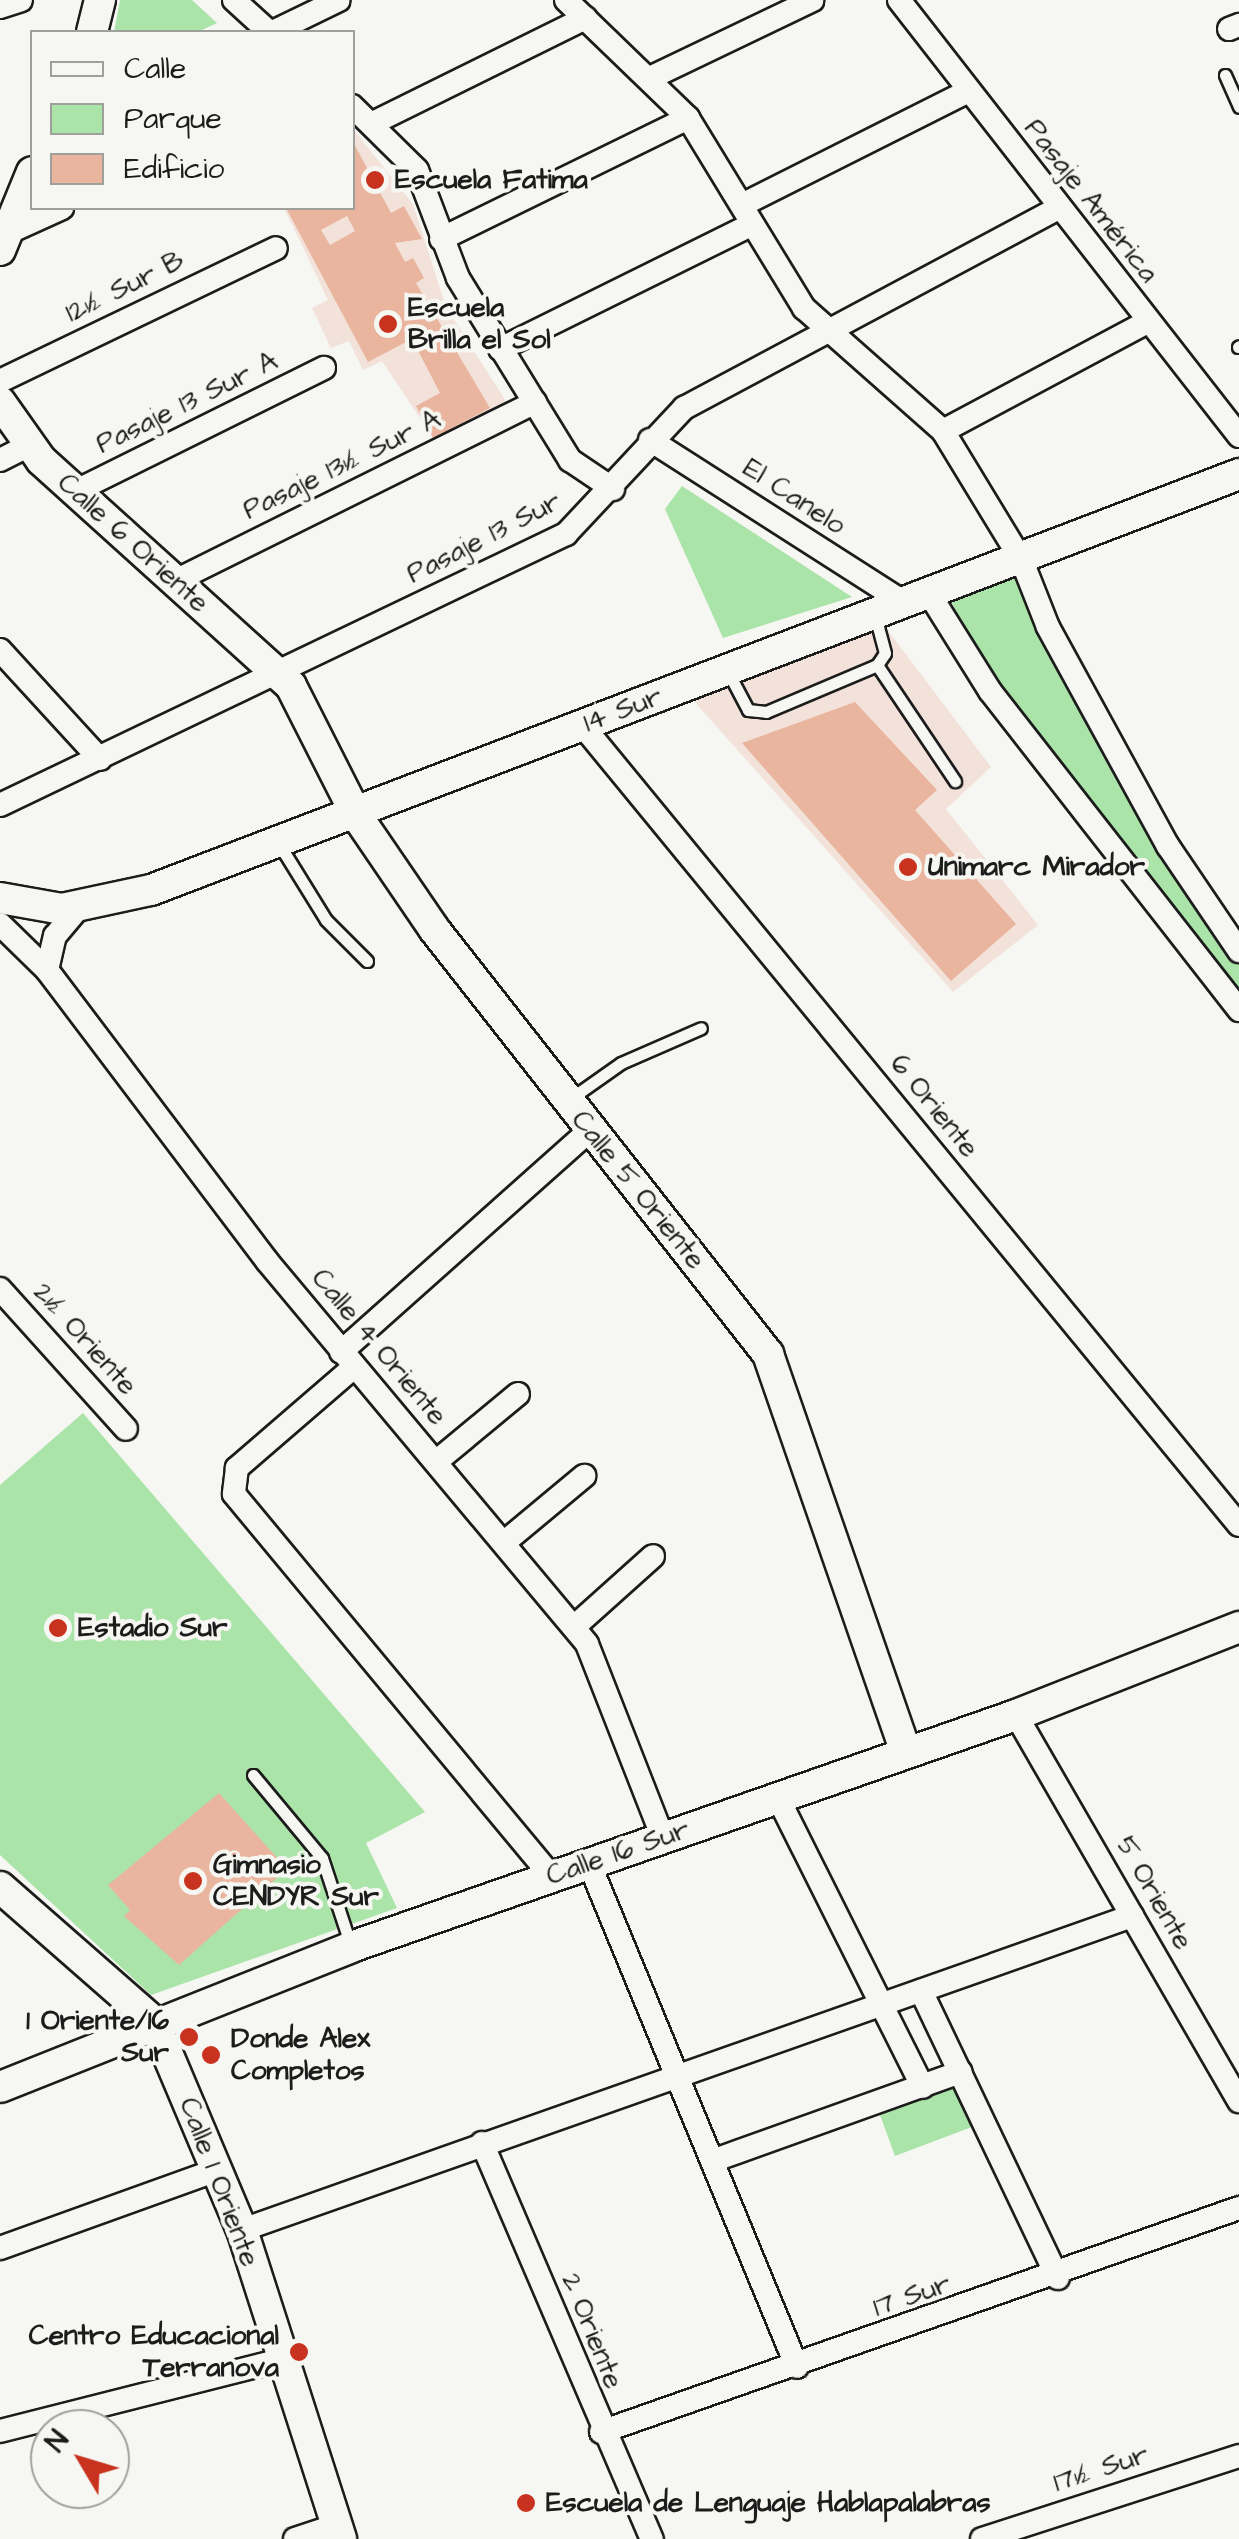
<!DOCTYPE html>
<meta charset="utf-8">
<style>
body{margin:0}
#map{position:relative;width:1239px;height:2539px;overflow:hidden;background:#f6f6f2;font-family:"Architects Daughter",sans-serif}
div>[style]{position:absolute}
.built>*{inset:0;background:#f2e2d9}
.green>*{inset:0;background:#abe4a9}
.building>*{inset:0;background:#eab59e}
.roads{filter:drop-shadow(2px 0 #1c1c1c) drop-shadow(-2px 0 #1c1c1c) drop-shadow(0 2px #1c1c1c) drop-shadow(0 -2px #1c1c1c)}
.lane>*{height:11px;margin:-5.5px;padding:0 5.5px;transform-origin:5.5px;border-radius:5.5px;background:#f6f6f2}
.street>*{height:22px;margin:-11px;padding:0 11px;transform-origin:11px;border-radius:11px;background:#f6f6f2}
.secondary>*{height:30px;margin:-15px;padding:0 15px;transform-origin:15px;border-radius:15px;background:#f6f6f2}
.dots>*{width:28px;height:28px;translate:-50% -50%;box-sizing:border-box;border:5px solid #f6f6f2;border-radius:50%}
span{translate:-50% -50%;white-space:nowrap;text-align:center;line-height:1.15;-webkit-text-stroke:8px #f6f6f2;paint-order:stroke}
.poi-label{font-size:28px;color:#1c1c1c;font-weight:700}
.left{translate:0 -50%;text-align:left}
.right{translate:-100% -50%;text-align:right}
.street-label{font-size:28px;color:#1c1c1c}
.legend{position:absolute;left:30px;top:30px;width:325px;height:180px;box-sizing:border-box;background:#f6f6f2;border:2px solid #9f9f9c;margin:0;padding:12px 18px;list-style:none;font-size:30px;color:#1c1c1c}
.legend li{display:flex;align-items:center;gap:20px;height:50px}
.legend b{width:50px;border:2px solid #9f9f9c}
.north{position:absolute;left:30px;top:2409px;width:100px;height:100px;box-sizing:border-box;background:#f6f6f2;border:2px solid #9f9f9c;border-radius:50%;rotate:308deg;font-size:28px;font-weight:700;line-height:40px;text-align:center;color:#1c1c1c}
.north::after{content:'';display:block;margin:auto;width:35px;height:45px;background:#c8321e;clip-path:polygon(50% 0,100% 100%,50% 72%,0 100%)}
</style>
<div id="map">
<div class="built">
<div style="clip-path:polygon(353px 129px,413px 204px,446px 307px,509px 406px,436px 442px,382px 361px,363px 370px,349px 341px,331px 348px,312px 308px,328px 300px,284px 208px,352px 208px)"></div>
<div style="clip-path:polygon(883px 624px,991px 767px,946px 809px,1038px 925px,953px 992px,693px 700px)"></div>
</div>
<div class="green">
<div style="clip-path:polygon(120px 0,192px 0,217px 23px,198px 32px,114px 32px)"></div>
<div style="clip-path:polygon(682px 486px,852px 597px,723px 638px,665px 509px)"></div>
<div style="clip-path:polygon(1016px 570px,1239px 958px,1239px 994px,995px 689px,948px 595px)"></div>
<div style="clip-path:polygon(83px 1413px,425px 1812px,366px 1843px,397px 1908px,151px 1995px,0 1855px,0 1485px)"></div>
<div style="clip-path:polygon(961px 2072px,985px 2122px,895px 2156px,876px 2104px)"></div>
</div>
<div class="building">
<div style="clip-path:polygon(evenodd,352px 140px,391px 213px,404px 206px,422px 239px,395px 243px,405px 262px,413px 258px,424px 278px,416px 283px,490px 408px,433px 438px,416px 406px,440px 393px,412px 339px,368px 362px,286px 208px,352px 208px,352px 140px,347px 216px,355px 231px,330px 245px,321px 230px,347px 216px)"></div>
<div style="clip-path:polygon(855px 702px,937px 790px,915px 810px,1016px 924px,951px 981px,742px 743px)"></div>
<div style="clip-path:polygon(219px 1793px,280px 1861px,271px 1869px,278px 1877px,179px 1965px,124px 1916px,130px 1910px,108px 1885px)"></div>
</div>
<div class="roads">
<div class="lane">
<div style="left:1225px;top:75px;width:35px;rotate:66deg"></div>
<div style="left:1238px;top:347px;width:1px;rotate:-45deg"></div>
<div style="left:877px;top:665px;width:140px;rotate:56.1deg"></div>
<div style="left:728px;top:672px;width:43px;rotate:62.2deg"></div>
<div style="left:748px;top:710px;width:18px;rotate:6deg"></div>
<div style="left:766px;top:712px;width:121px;rotate:-22.9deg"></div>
<div style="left:877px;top:665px;width:14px;rotate:-56deg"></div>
<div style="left:885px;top:653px;width:38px;rotate:-105deg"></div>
<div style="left:279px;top:844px;width:89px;rotate:58.3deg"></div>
<div style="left:326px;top:920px;width:58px;rotate:45deg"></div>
<div style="left:570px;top:1099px;width:62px;rotate:-35.2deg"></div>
<div style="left:621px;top:1063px;width:87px;rotate:-23.6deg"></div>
<div style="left:253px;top:1775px;width:108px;rotate:50.3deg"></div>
<div style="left:322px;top:1858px;width:93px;rotate:71.8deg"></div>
</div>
<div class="street">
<div style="left:234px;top:0;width:47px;rotate:42.4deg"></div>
<div style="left:566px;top:0;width:170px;rotate:44deg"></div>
<div style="left:688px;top:118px;width:223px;rotate:58.6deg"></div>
<div style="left:804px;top:308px;width:186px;rotate:41.5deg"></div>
<div style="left:943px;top:431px;width:152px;rotate:58.7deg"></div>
<div style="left:1022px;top:561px;width:71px;rotate:68.5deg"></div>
<div style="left:1048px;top:627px;width:250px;rotate:61.3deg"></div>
<div style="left:1168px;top:846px;width:127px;rotate:55.9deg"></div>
<div style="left:899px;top:0;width:553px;rotate:52.05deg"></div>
<div style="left:0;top:7px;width:22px;rotate:-18deg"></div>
<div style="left:1229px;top:29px;width:11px;rotate:-22deg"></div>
<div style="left:273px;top:32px;width:73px;rotate:-25.9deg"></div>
<div style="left:652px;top:77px;width:178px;rotate:-25.6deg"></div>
<div style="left:352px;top:106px;width:91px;rotate:44.6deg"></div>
<div style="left:417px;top:170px;width:116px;rotate:69.2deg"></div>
<div style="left:458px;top:278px;width:214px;rotate:58.4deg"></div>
<div style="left:570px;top:460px;width:52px;rotate:34deg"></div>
<div style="left:373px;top:123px;width:237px;rotate:-26.3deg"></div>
<div style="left:742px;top:205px;width:254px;rotate:-26.7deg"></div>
<div style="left:5px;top:234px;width:63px;rotate:-24.5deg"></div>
<div style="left:441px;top:239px;width:275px;rotate:-26.1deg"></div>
<div style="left:500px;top:349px;width:280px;rotate:-26.3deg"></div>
<div style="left:0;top:381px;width:306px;rotate:-25.7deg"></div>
<div style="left:943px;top:431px;width:231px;rotate:-28.1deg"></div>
<div style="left:650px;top:440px;width:304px;rotate:32.6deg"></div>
<div style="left:0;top:460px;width:31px;rotate:-27deg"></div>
<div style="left:76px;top:491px;width:277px;rotate:-26.4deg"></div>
<div style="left:175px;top:581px;width:402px;rotate:-26.4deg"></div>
<div style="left:930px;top:595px;width:113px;rotate:58deg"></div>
<div style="left:990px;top:691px;width:405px;rotate:52deg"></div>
<div style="left:0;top:650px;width:148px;rotate:47.5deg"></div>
<div style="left:582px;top:725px;width:1035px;rotate:50.61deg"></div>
<div style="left:0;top:805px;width:628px;rotate:-25.59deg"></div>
<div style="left:566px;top:534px;width:173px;rotate:-46.9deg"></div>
<div style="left:684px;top:408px;width:425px;rotate:-28.1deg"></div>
<div style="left:0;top:924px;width:66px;rotate:44.4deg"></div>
<div style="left:47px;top:970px;width:365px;rotate:52.9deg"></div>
<div style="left:267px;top:1261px;width:499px;rotate:50.1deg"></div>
<div style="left:587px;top:1644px;width:208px;rotate:68.6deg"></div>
<div style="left:47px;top:970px;width:35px;rotate:-77deg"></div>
<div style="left:55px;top:936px;width:38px;rotate:-50deg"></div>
<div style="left:0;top:1289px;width:188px;rotate:48deg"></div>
<div style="left:341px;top:1352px;width:334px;rotate:-41.7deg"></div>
<div style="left:354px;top:1367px;width:155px;rotate:139.2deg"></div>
<div style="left:237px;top:1468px;width:26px;rotate:97deg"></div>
<div style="left:234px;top:1494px;width:496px;rotate:50.3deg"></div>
<div style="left:437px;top:1461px;width:105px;rotate:-39.6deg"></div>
<div style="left:506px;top:1541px;width:102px;rotate:-39.8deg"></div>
<div style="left:574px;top:1627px;width:106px;rotate:-41.9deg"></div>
<div style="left:1016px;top:1715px;width:446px;rotate:60deg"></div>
<div style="left:778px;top:1798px;width:323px;rotate:63.4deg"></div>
<div style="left:589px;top:1863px;width:545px;rotate:67.57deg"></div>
<div style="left:921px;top:1991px;width:318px;rotate:64.5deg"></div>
<div style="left:482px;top:2143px;width:431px;rotate:66.8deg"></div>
<div style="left:712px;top:2161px;width:264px;rotate:-19.7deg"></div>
<div style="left:242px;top:2230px;width:944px;rotate:-19.43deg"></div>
<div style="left:0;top:2248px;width:231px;rotate:-19.8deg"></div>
<div style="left:0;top:2431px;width:289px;rotate:-14.2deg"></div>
<div style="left:601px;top:2432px;width:676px;rotate:-19.35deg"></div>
<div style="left:295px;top:2539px;width:44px;rotate:-18.4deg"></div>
<div style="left:982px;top:2539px;width:270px;rotate:-17.9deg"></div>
</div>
<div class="secondary">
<div style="left:92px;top:32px;width:33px;rotate:-76deg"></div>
<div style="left:0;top:250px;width:84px;rotate:-67.7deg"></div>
<div style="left:0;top:402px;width:71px;rotate:54.7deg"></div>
<div style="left:41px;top:460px;width:337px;rotate:42.1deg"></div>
<div style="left:291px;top:686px;width:146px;rotate:63.1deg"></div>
<div style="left:357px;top:816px;width:137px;rotate:55.7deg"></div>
<div style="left:434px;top:929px;width:541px;rotate:51.84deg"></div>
<div style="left:768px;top:1354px;width:422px;rotate:70.9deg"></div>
<div style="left:0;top:898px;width:63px;rotate:10.1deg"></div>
<div style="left:62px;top:909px;width:91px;rotate:-12.1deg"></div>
<div style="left:151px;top:890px;width:1165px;rotate:-20.92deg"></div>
<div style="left:0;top:1887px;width:205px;rotate:41.2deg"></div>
<div style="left:154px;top:2022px;width:226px;rotate:67.1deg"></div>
<div style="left:242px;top:2230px;width:324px;rotate:72.2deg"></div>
<div style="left:0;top:2087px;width:378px;rotate:-21.7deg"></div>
<div style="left:351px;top:1947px;width:704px;rotate:-19.23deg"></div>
<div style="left:1016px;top:1715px;width:240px;rotate:-21.5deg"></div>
</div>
</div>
<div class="dots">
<div style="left:375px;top:180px;background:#c8321e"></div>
<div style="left:388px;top:324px;background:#c8321e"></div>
<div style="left:908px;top:867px;background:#c8321e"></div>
<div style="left:58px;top:1628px;background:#c8321e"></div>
<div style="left:193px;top:1881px;background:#c8321e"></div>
<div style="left:189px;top:2037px;background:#c8321e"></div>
<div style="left:211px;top:2055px;background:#c8321e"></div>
<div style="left:299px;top:2352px;background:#c8321e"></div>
<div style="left:526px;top:2503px;background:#c8321e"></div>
</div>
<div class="poi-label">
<span class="left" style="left:395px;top:180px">Escuela Fatima</span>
<span class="left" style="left:408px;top:324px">Escuela<br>Brilla el Sol</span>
<span class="left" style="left:928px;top:867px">Unimarc Mirador</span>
<span class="left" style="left:78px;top:1628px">Estadio Sur</span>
<span class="left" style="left:213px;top:1881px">Gimnasio<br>CENDYR Sur</span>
<span class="right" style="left:169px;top:2037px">1 Oriente/16<br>Sur</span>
<span class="left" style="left:231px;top:2055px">Donde Alex<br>Completos</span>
<span class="right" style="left:279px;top:2352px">Centro Educacional<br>Terranova</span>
<span class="left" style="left:546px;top:2503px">Escuela de Lenguaje Hablapalabras</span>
</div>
<div class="street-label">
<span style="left:1091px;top:201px;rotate:52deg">Pasaje América</span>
<span style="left:125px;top:287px;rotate:-26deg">12½ Sur B</span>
<span style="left:187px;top:403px;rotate:-26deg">Pasaje 13 Sur A</span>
<span style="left:342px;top:465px;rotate:-26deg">Pasaje 13½ Sur A</span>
<span style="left:794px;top:497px;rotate:33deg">El Canelo</span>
<span style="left:484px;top:538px;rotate:-27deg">Pasaje 13 Sur</span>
<span style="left:133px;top:543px;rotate:42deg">Calle 6 Oriente</span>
<span style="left:623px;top:710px;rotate:-21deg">14 Sur</span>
<span style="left:934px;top:1106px;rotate:51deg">6 Oriente</span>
<span style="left:638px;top:1190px;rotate:51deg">Calle 5 Oriente</span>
<span style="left:85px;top:1339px;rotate:48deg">2½ Oriente</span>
<span style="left:379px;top:1347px;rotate:50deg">Calle 4 Oriente</span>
<span style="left:618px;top:1853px;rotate:-19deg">Calle 16 Sur</span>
<span style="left:1154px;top:1893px;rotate:60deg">5 Oriente</span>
<span style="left:219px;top:2182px;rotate:69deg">Calle 1 Oriente</span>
<span style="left:912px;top:2296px;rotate:-19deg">17 Sur</span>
<span style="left:592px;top:2331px;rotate:68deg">2 Oriente</span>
<span style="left:1101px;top:2469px;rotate:-18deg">17½ Sur</span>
</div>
<ul class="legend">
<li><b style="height:12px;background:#f6f6f2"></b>Calle</li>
<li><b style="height:28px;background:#abe4a9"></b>Parque</li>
<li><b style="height:28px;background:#eab59e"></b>Edificio</li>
</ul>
<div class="north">N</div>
</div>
